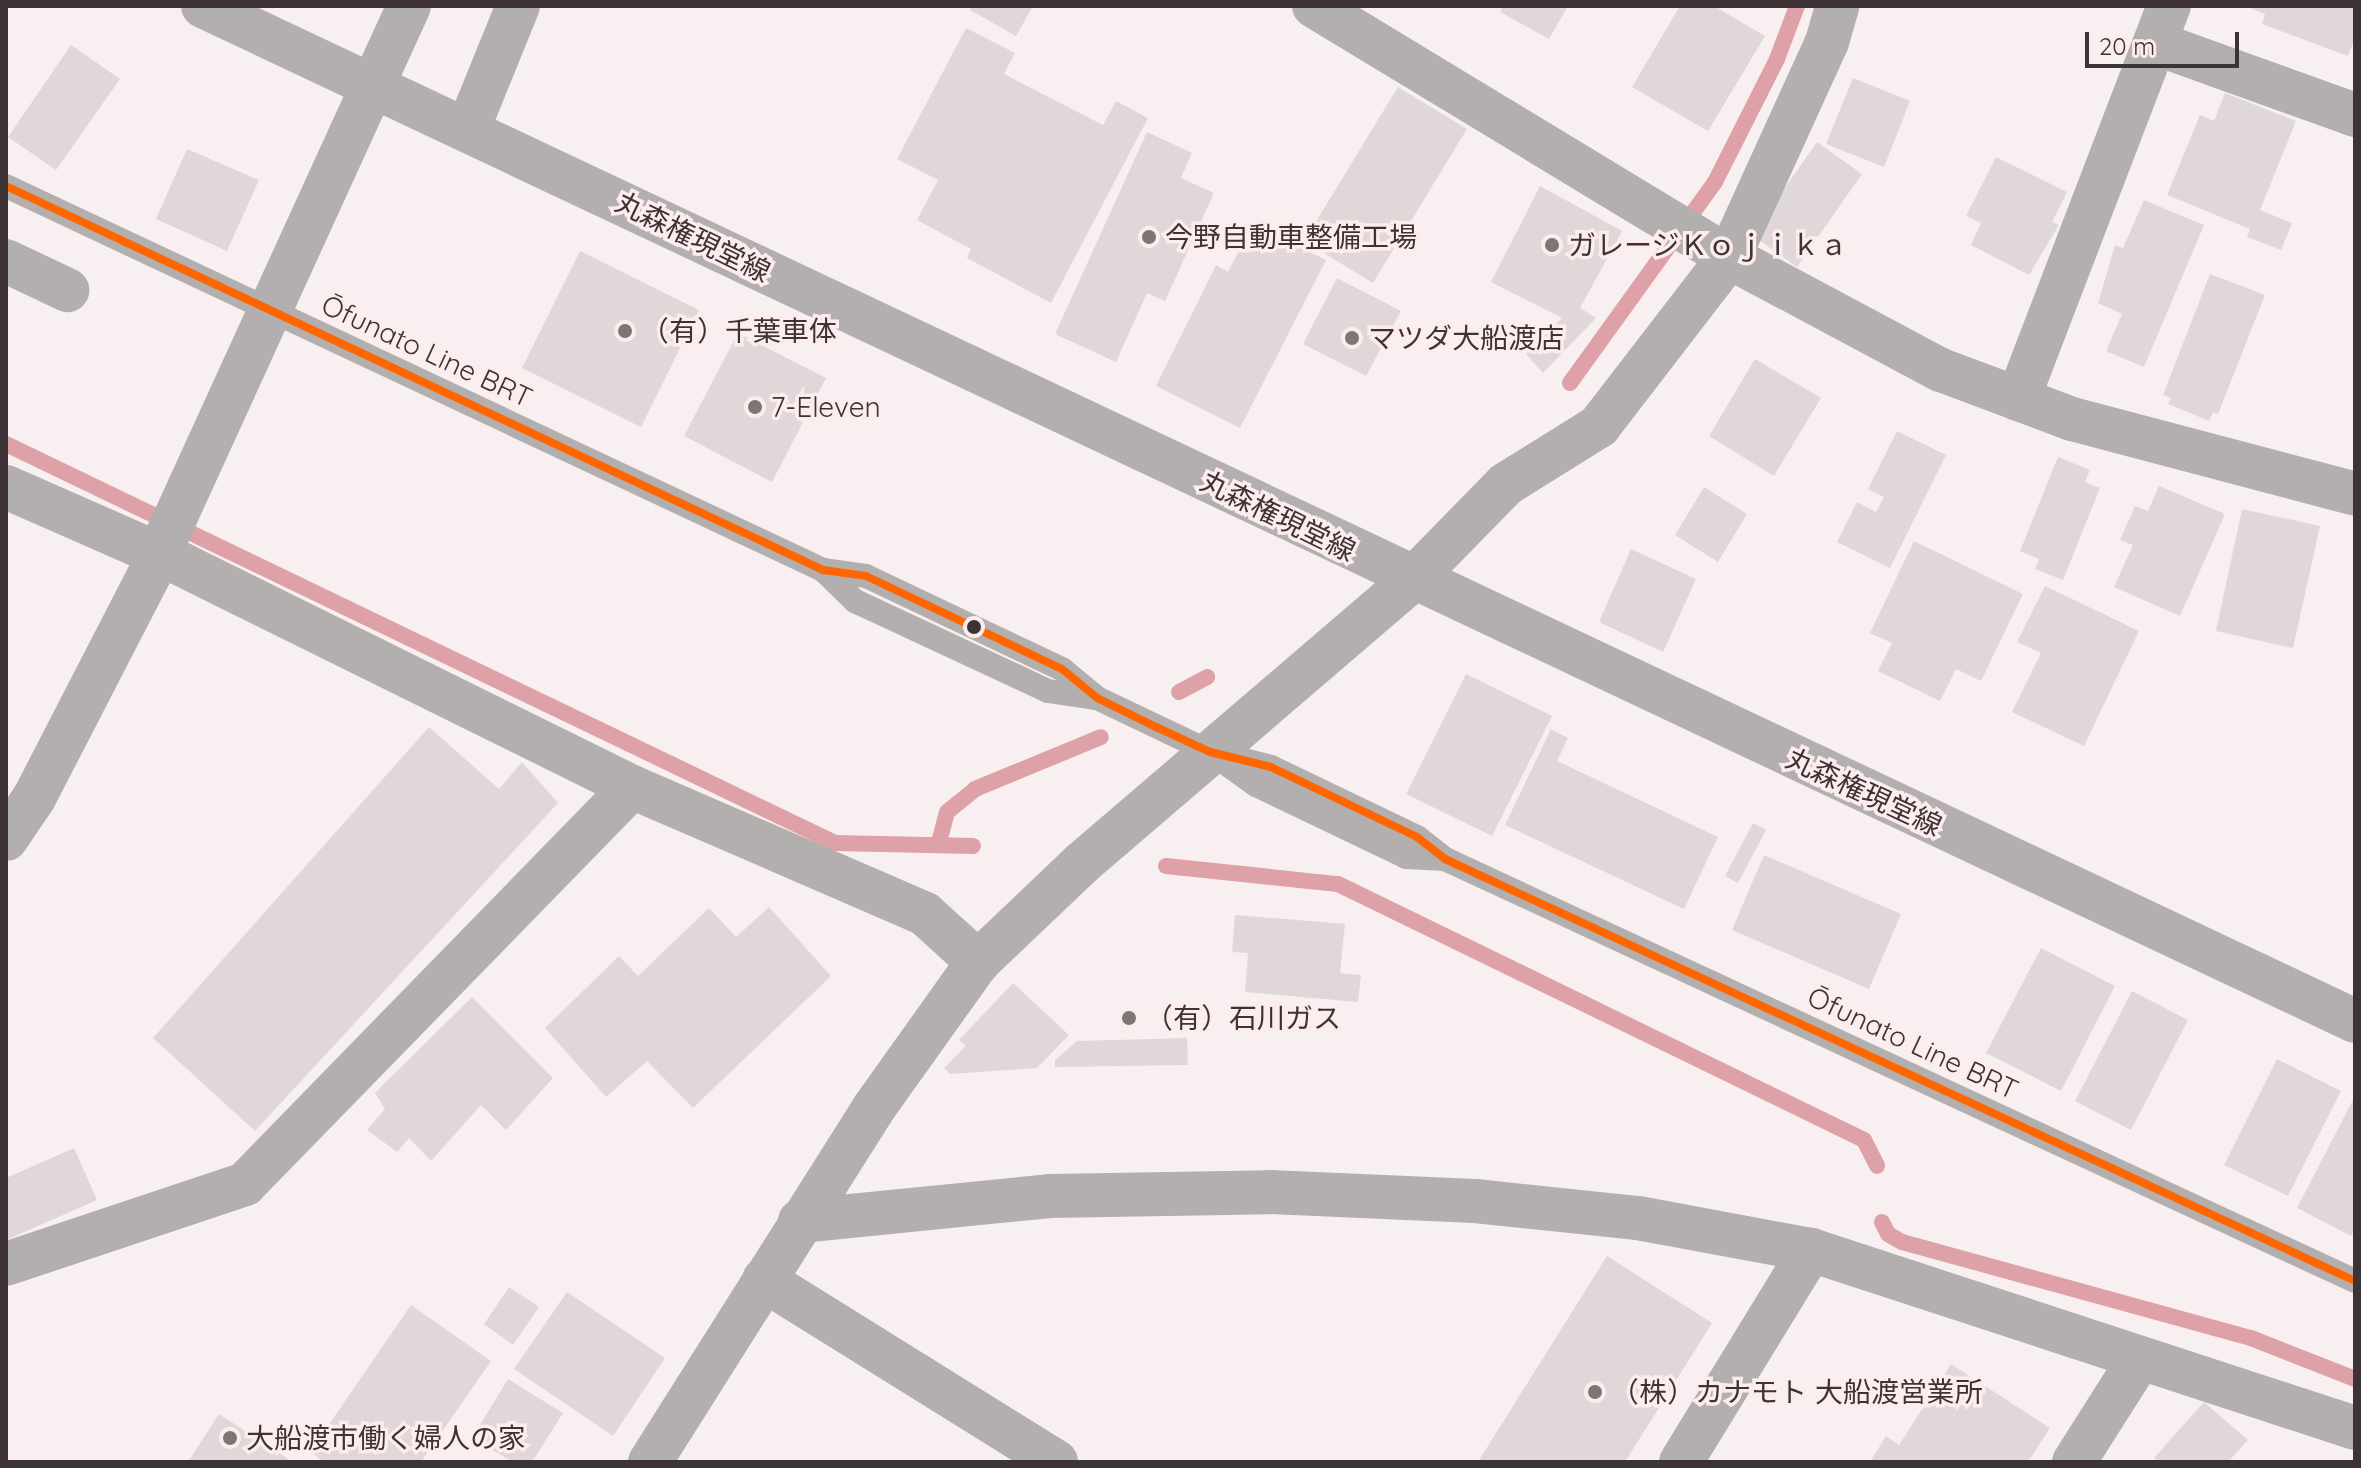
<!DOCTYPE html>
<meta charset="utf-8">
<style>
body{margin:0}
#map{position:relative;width:2361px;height:1468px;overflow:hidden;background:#f8f0f0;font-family:Quicksand,"Noto Sans JP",sans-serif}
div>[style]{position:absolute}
.stream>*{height:16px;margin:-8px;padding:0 8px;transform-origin:8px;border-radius:8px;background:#dfa1a8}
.building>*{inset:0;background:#e0d7d8}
.lane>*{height:24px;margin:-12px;padding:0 12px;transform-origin:12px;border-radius:12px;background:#b3afaf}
.street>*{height:44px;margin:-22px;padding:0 22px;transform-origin:22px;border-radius:22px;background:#b3afaf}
.secondary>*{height:44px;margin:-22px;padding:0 22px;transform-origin:22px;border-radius:22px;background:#b3aeaf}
.secondary-bridge>*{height:44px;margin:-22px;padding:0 22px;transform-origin:22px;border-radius:22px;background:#b3aeaf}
.bus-1>*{height:8px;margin:-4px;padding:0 4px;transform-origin:4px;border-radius:4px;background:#f60}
.dots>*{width:22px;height:22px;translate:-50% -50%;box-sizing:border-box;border:4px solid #fceced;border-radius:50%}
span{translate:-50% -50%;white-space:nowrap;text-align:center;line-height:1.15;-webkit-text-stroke:7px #fceced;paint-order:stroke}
.street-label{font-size:28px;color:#3d3334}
.poi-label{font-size:28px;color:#3d3334}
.left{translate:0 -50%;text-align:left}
.frame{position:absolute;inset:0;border:8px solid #3d3334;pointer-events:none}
.scale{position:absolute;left:2085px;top:32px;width:154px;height:36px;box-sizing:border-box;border:4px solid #3d3334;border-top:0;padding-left:10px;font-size:24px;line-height:28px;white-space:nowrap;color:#3d3334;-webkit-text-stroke:6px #fceced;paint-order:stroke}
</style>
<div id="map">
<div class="stream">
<div style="left:1570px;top:383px;width:248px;rotate:-54.2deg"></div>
<div style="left:1715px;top:182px;width:138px;rotate:-63.2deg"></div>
<div style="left:1777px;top:59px;width:57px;rotate:-69.3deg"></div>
<div style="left:6px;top:444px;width:920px;rotate:25.7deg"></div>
<div style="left:835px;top:843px;width:138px;rotate:1.2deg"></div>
<div style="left:1179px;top:692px;width:32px;rotate:-28deg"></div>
<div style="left:939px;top:842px;width:31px;rotate:-75deg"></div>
<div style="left:947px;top:812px;width:36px;rotate:-39deg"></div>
<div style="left:975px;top:789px;width:136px;rotate:-22.4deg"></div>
<div style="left:1166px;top:866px;width:173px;rotate:6deg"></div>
<div style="left:1338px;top:884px;width:585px;rotate:25.95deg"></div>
<div style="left:1864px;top:1140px;width:29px;rotate:63deg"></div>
<div style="left:1882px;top:1222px;width:13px;rotate:63deg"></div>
<div style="left:1888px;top:1234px;width:16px;rotate:30deg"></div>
<div style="left:1902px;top:1242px;width:362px;rotate:15.4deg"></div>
<div style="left:2251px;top:1338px;width:112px;rotate:21.5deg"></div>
</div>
<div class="building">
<div style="clip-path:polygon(972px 6px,1033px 6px,1016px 36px,970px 10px)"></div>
<div style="clip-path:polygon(1503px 6px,1568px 6px,1549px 39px,1500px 12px)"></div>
<div style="clip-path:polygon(1680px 6px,1714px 6px,1765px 36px,1708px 131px,1632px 87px)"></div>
<div style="clip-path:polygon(2245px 6px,2355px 6px,2355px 38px,2348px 56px,2262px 24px,2265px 14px)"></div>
<div style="clip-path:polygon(966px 28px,1015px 53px,1004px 74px,1103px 125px,1116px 101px,1148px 118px,1051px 303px,967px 258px,971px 249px,917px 220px,938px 180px,897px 159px)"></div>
<div style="clip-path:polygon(71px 45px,120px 79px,56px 170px,8px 137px)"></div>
<div style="clip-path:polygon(1853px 78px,1910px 101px,1884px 167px,1826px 144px)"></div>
<div style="clip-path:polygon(1398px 87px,1467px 129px,1373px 283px,1304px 241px)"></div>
<div style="clip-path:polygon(2225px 93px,2296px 121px,2260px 210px,2292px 223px,2281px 250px,2247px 237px,2250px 229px,2167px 195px,2200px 115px,2214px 121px)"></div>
<div style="clip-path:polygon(1147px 132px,1192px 153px,1181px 178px,1214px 193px,1165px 301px,1147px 293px,1116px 362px,1055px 334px)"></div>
<div style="clip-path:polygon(1817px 142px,1862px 174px,1797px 267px,1752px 235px)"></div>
<div style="clip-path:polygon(187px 149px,259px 180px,227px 251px,156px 219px)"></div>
<div style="clip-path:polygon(1996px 157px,2067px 192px,2052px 222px,2059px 225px,2029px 275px,1971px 245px,1981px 223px,1966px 216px)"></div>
<div style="clip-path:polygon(1540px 186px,1622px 231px,1580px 308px,1596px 318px,1543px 373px,1526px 354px,1562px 318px,1491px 282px)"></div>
<div style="clip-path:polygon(2144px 200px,2204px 225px,2144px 367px,2106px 351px,2122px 314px,2098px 303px,2115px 245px,2123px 248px)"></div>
<div style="clip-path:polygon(1253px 223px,1326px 260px,1240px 428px,1156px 386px,1216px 265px,1228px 272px)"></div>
<div style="clip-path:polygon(580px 251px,699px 310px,641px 427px,522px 368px)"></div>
<div style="clip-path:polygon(2210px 274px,2265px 295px,2218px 414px,2213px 412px,2209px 421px,2168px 404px,2171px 398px,2163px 395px)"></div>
<div style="clip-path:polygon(1337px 278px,1401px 311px,1366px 376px,1303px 344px)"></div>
<div style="clip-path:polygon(738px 333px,826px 378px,772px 482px,684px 436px)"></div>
<div style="clip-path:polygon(1755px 359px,1821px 398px,1774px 476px,1709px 436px)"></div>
<div style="clip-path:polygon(1897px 431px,1946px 455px,1890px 568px,1837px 542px,1857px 502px,1876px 512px,1884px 497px,1868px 489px)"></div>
<div style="clip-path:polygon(2058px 457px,2090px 470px,2085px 482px,2100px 488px,2063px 580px,2035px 569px,2039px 559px,2020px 551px)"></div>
<div style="clip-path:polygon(2159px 486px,2225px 514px,2180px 616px,2114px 587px,2133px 545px,2120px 540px,2135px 506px,2148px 511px)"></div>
<div style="clip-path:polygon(1704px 487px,1747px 514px,1718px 562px,1675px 535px)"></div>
<div style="clip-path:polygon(2242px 509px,2320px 526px,2293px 648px,2216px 631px)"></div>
<div style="clip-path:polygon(1914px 541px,2023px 594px,1981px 681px,1956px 669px,1940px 701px,1878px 671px,1892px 643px,1870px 633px)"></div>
<div style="clip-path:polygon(1631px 549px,1696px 579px,1663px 652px,1599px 622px)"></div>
<div style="clip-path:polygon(2045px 586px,2139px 631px,2084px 746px,2012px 712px,2041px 653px,2017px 642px)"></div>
<div style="clip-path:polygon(1466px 674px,1552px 716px,1492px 836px,1406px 794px)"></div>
<div style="clip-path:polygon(429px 727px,499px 789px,522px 762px,558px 803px,255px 1131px,153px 1038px)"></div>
<div style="clip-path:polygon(1551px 729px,1568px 738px,1557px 761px,1718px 837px,1684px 909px,1505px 825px)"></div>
<div style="clip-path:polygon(1753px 823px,1766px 830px,1738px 883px,1725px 876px)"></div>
<div style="clip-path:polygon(1764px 855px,1901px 914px,1869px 989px,1732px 930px)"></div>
<div style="clip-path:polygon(769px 907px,831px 976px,693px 1108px,647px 1061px,606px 1097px,545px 1028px,619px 956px,638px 976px,709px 908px,736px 937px)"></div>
<div style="clip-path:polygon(1235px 915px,1345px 924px,1340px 973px,1361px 975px,1358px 1002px,1245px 992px,1248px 953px,1232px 952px)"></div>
<div style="clip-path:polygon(2041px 948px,2115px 986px,2061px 1091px,1986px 1053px)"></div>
<div style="clip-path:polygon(1013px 983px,1069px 1035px,1037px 1068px,950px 1074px,944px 1068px,966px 1046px,959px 1040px)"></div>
<div style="clip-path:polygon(2132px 991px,2188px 1020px,2131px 1130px,2075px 1101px)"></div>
<div style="clip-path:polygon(472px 997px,553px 1078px,506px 1130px,481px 1105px,431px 1161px,409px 1138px,397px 1152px,367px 1130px,385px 1109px,375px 1093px)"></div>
<div style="clip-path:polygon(1187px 1038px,1188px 1065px,1055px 1067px,1055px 1060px,1077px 1041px)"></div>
<div style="clip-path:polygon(2277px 1059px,2341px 1091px,2288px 1196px,2224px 1165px)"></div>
<div style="clip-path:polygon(2355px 1096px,2355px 1229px,2351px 1236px,2297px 1208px)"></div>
<div style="clip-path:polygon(74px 1148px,97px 1200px,6px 1240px,6px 1178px)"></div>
<div style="clip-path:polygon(1607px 1256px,1712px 1323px,1625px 1462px,1478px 1462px)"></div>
<div style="clip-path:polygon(509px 1287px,539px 1307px,513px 1345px,484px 1324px)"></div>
<div style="clip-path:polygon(567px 1292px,665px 1358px,613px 1436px,514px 1369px)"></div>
<div style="clip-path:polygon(411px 1305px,491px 1361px,421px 1462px,325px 1462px,310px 1452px)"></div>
<div style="clip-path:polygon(1951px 1364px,2050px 1428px,2028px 1462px,1870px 1462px,1886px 1436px,1899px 1445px)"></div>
<div style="clip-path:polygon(508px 1379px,563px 1413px,532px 1462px,513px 1462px,472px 1438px)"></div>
<div style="clip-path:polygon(2204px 1402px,2248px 1440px,2228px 1462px,2159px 1462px,2154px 1458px)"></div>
<div style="clip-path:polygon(219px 1414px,293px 1462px,188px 1462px)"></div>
</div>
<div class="lane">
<div style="left:6px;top:186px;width:903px;rotate:25.17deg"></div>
<div style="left:823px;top:570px;width:43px;rotate:7.9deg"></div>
<div style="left:866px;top:576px;width:217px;rotate:25.4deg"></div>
<div style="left:1062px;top:669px;width:45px;rotate:39.6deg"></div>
<div style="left:1097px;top:698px;width:125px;rotate:25.5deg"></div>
<div style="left:1210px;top:752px;width:57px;rotate:35.7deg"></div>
<div style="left:1256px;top:785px;width:166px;rotate:25.6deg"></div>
<div style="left:1406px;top:857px;width:39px;rotate:3deg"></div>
<div style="left:823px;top:570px;width:45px;rotate:44.1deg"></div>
<div style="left:855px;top:601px;width:213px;rotate:25deg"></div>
<div style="left:1048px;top:691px;width:49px;rotate:8.3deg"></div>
<div style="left:1224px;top:755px;width:49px;rotate:14.3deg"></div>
<div style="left:1271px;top:767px;width:162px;rotate:25.6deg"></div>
<div style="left:1417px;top:837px;width:36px;rotate:38deg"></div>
<div style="left:1445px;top:859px;width:1003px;rotate:24.88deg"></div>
</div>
<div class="street">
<div style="left:1314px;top:6px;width:485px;rotate:31.2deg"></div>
<div style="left:1729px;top:257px;width:240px;rotate:28.1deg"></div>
<div style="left:1941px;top:370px;width:140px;rotate:20.5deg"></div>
<div style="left:2072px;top:419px;width:293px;rotate:14.8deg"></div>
<div style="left:2155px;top:43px;width:213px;rotate:19.8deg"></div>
<div style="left:6px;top:261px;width:68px;rotate:25.4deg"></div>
<div style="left:2018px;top:399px;width:421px;rotate:-69deg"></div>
<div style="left:6px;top:487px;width:191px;rotate:23.7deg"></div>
<div style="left:181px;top:564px;width:503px;rotate:26.31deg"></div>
<div style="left:632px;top:787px;width:319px;rotate:23.4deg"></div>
<div style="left:925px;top:914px;width:72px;rotate:42.2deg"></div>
<div style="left:800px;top:1221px;width:251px;rotate:-5.7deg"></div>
<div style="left:1050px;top:1196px;width:220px;rotate:-1deg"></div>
<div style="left:1270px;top:1192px;width:205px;rotate:2.5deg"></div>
<div style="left:1475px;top:1201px;width:164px;rotate:6deg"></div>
<div style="left:1638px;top:1218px;width:176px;rotate:10.5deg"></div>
<div style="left:1811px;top:1250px;width:572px;rotate:18.12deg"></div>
<div style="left:6px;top:1264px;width:252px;rotate:-18.5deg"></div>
<div style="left:245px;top:1184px;width:554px;rotate:-45.73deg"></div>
<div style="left:764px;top:1280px;width:344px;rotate:31.9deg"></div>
<div style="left:650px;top:1462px;width:418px;rotate:-57.7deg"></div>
<div style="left:873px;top:1109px;width:181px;rotate:-54.5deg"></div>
<div style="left:978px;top:962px;width:144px;rotate:-43.6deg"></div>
<div style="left:1082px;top:863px;width:435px;rotate:-40.6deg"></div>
<div style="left:1412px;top:580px;width:134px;rotate:-45.6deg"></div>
<div style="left:1506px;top:484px;width:110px;rotate:-31.9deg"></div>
<div style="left:1599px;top:426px;width:213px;rotate:-52.4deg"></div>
<div style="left:1729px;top:257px;width:236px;rotate:-65.5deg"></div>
<div style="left:1827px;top:42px;width:37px;rotate:-74deg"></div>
<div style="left:1681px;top:1462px;width:249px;rotate:-58.5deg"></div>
<div style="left:2074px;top:1462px;width:123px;rotate:-57.6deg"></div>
</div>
<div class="secondary">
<div style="left:203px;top:6px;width:2379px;rotate:25.25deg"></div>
<div style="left:468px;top:129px;width:133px;rotate:-67.9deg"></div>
<div style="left:6px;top:839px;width:50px;rotate:-55.7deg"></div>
<div style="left:34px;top:798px;width:253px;rotate:-62.7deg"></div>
</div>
<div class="secondary-bridge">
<div style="left:150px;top:573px;width:623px;rotate:-65.45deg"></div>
</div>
<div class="bus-1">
<div style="left:6px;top:186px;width:903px;rotate:25.17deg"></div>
<div style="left:823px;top:570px;width:43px;rotate:7.9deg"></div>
<div style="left:866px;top:576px;width:217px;rotate:25.4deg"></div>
<div style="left:1062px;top:669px;width:45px;rotate:39.6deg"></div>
<div style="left:1097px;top:698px;width:66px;rotate:26.2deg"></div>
<div style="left:1156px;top:727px;width:60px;rotate:24.8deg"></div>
<div style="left:1210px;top:752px;width:63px;rotate:13.8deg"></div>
<div style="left:1271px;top:767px;width:162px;rotate:25.6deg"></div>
<div style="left:1417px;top:837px;width:36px;rotate:38deg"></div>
<div style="left:1445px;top:859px;width:1003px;rotate:24.88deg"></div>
</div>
<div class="dots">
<div style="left:1149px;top:237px;background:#7e7576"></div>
<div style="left:1552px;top:245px;background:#7e7576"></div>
<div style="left:625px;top:331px;background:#7e7576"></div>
<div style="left:1352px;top:338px;background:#7e7576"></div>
<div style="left:755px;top:407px;background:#7e7576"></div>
<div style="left:974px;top:627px;background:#3d3334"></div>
<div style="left:1129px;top:1018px;background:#7e7576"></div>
<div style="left:1595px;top:1392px;background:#7e7576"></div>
<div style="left:230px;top:1438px;background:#7e7576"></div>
</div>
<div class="street-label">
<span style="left:693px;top:237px;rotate:26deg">丸森権現堂線</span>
<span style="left:427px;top:351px;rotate:25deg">Ōfunato Line BRT</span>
<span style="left:1278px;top:516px;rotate:26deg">丸森権現堂線</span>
<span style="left:1864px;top:792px;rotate:25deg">丸森権現堂線</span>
<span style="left:1913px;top:1043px;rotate:25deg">Ōfunato Line BRT</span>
</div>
<div class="poi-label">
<span class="left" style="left:1165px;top:237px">今野自動車整備工場</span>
<span class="left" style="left:1568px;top:245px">ガレージＫｏｊｉｋａ</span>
<span class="left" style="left:641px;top:331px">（有）千葉車体</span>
<span class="left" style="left:1368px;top:338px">マツダ大船渡店</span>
<span class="left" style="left:771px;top:407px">7-Eleven</span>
<span class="left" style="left:1145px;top:1018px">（有）石川ガス</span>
<span class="left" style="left:1611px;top:1392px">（株）カナモト 大船渡営業所</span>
<span class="left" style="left:246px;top:1438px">大船渡市働く婦人の家</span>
</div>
<div class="frame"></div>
<div class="scale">20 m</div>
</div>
